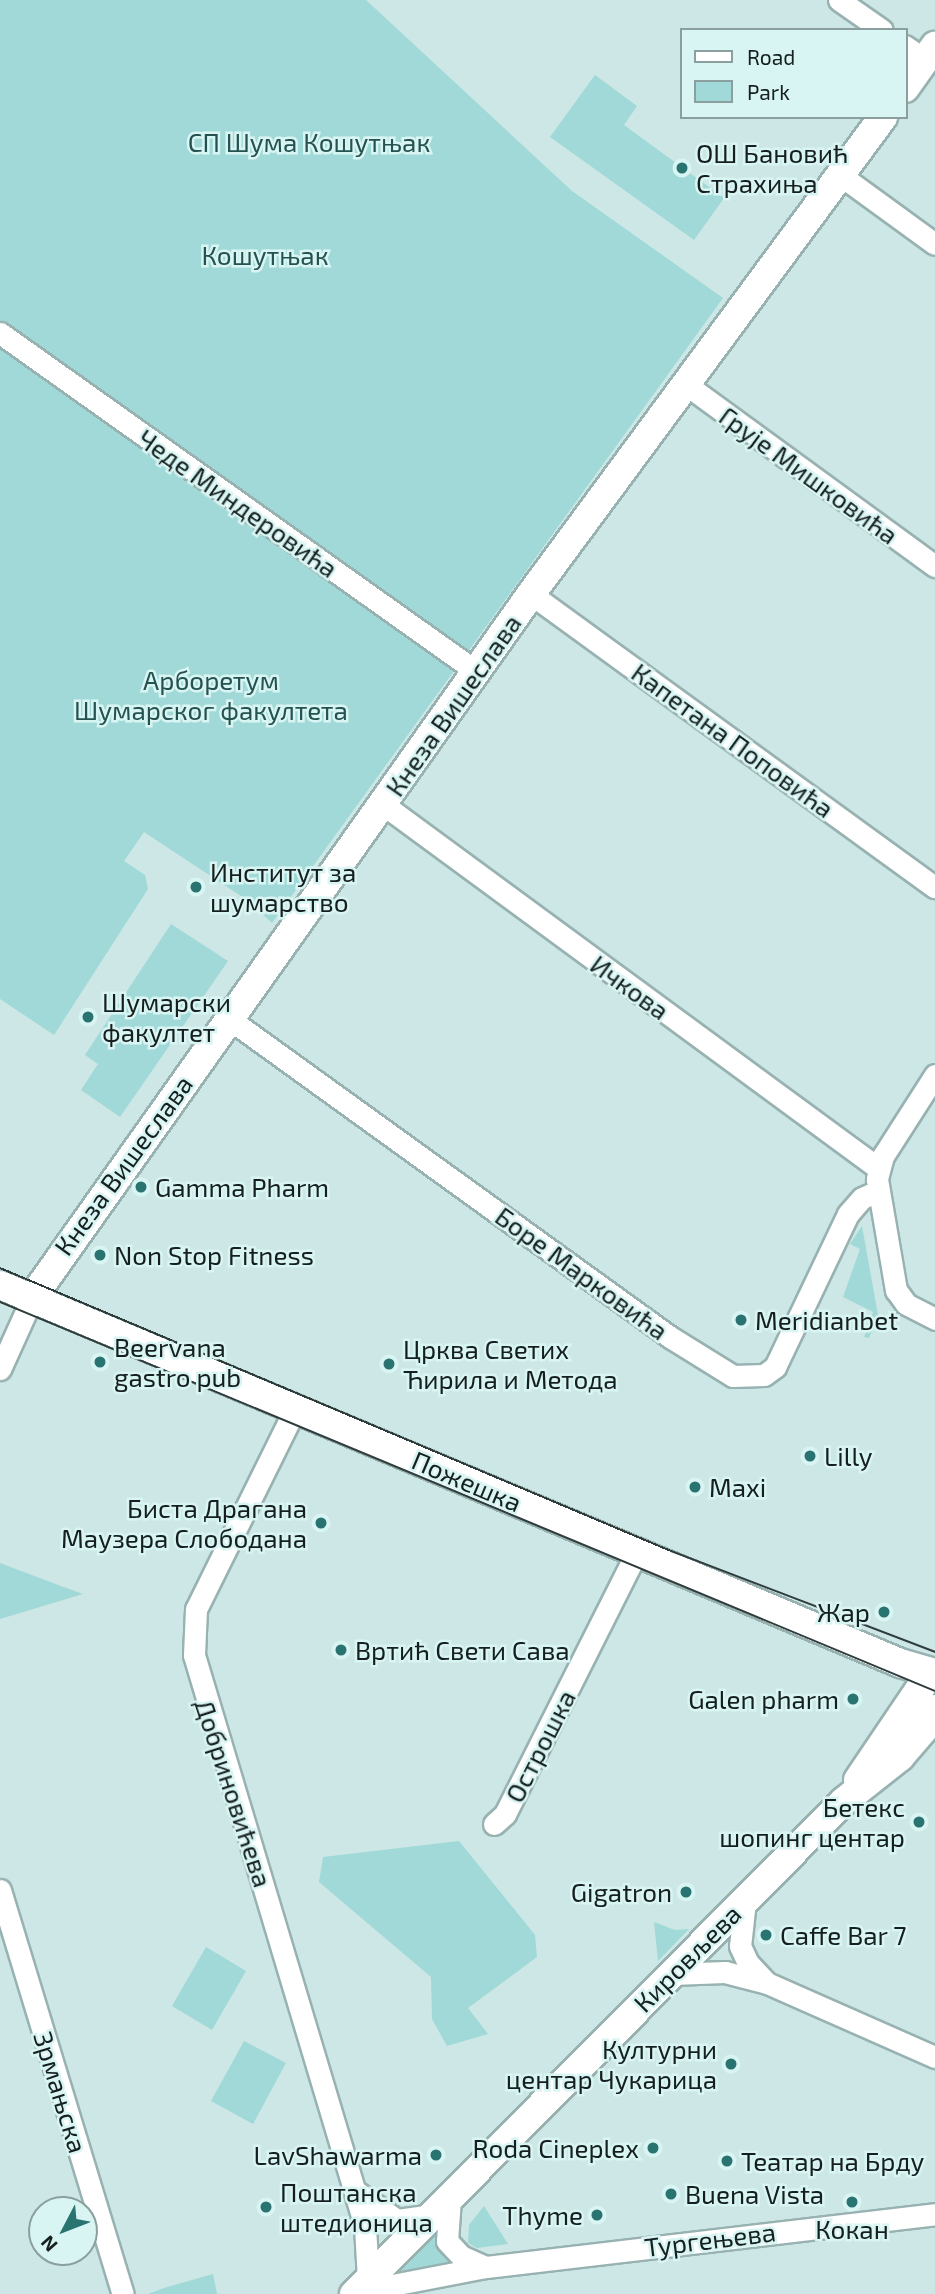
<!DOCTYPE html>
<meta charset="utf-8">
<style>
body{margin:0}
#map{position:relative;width:935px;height:2294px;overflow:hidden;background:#cce7e6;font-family:"Exo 2",sans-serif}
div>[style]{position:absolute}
.green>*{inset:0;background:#a0d9d7}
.roads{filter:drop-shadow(2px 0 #98b2b1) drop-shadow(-2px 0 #98b2b1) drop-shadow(0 2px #98b2b1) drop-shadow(0 -2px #98b2b1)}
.street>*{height:21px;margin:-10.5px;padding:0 10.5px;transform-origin:10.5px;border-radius:10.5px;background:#fff}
.secondary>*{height:28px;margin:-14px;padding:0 14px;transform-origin:14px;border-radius:14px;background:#fff}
.tram>*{height:2px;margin:-1px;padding:0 1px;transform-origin:1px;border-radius:1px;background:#2f3c3c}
.dots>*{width:19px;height:19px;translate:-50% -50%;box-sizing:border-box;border:4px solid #d9f5f3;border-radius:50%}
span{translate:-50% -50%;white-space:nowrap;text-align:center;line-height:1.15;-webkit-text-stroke:5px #d9f5f3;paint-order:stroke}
.park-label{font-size:26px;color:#245250}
.poi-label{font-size:26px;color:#151f1f}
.left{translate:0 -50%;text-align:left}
.right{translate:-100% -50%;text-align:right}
.street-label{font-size:26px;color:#151f1f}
.legend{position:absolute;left:680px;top:28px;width:228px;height:91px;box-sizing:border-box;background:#d9f5f3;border:2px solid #8b9f9e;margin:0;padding:9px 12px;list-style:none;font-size:21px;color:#151f1f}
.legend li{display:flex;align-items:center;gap:14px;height:35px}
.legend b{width:35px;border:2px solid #8b9f9e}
.north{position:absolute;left:28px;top:2196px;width:70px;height:70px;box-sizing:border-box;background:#d9f5f3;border:2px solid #8b9f9e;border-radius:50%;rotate:228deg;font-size:19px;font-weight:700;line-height:28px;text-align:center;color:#151f1f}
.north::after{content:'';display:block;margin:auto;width:24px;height:32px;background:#297371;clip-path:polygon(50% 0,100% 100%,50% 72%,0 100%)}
</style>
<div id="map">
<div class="green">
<div style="clip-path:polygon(0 0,366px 0,572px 191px,723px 298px,272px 923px,247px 900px,144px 832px,124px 861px,145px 875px,148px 889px,54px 1035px,0 999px)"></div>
<div style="clip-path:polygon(595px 75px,637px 106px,624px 125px,724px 198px,694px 240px,550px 137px)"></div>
<div style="clip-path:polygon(171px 924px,228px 961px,120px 1117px,81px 1090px,98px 1064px,85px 1055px)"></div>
<div style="clip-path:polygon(862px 1226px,878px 1315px,869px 1338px,864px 1337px,873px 1312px,843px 1297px,860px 1249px,850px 1244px)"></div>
<div style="clip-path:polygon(0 1563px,61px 1586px,83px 1594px,0 1619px)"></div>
<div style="clip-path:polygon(459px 1841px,535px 1935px,537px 1957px,468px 2008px,488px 2034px,447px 2046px,432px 2019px,431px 1977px,319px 1882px,323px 1857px)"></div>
<div style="clip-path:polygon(654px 1922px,675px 1930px,689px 1929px,658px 1961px)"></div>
<div style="clip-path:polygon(206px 1947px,246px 1971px,212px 2030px,172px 2006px)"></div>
<div style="clip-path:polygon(244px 2041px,286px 2063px,253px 2124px,211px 2101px)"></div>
<div style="clip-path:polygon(484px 2206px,508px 2244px,477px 2248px,468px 2243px,469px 2225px)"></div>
<div style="clip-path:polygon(437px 2234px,441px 2252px,455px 2265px,393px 2279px)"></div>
<div style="clip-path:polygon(213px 2274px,217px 2294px,148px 2294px,164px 2288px)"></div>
</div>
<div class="roads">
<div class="street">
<div style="left:839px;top:0;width:52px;rotate:34.9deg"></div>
<div style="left:905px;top:46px;width:24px;rotate:35deg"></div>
<div style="left:840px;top:175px;width:117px;rotate:36deg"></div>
<div style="left:0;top:333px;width:585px;rotate:35.4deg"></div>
<div style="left:684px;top:383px;width:311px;rotate:36.1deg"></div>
<div style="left:531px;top:594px;width:499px;rotate:36deg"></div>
<div style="left:384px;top:805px;width:613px;rotate:36.31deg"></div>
<div style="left:228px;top:1018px;width:545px;rotate:35.82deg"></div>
<div style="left:670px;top:1337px;width:74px;rotate:31.8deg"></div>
<div style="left:733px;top:1376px;width:31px;rotate:-2deg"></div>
<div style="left:764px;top:1375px;width:14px;rotate:-36deg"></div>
<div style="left:775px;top:1367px;width:170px;rotate:-64.5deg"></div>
<div style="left:848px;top:1214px;width:21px;rotate:-49deg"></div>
<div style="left:862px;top:1198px;width:17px;rotate:-24deg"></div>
<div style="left:935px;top:1075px;width:96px;rotate:122.7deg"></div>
<div style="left:883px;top:1156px;width:24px;rotate:105deg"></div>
<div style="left:877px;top:1179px;width:113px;rotate:80.3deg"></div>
<div style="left:896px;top:1290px;width:17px;rotate:54deg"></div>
<div style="left:906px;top:1304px;width:33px;rotate:27deg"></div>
<div style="left:0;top:1369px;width:78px;rotate:-65.7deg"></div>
<div style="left:295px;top:1409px;width:223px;rotate:116.3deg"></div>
<div style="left:196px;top:1609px;width:46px;rotate:92.5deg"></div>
<div style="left:194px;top:1655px;width:596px;rotate:73.33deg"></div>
<div style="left:365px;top:2226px;width:54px;rotate:86.8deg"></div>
<div style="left:494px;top:1824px;width:15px;rotate:-42deg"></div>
<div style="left:505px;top:1814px;width:293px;rotate:-63.3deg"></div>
<div style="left:0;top:1890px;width:422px;rotate:73.1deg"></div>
<div style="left:745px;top:1901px;width:45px;rotate:96.3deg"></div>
<div style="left:740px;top:1946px;width:19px;rotate:65deg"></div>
<div style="left:748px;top:1963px;width:25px;rotate:47deg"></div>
<div style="left:672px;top:1974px;width:53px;rotate:-2.2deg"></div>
<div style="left:725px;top:1972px;width:43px;rotate:14.7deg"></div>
<div style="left:767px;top:1983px;width:184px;rotate:23.8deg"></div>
<div style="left:354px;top:2190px;width:52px;rotate:34.9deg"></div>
<div style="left:397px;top:2220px;width:35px;rotate:-8deg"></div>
<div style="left:450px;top:2198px;width:43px;rotate:94deg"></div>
<div style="left:447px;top:2241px;width:21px;rotate:47deg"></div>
<div style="left:461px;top:2256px;width:27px;rotate:24deg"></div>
<div style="left:356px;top:2292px;width:132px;rotate:-10.9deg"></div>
<div style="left:486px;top:2267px;width:452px;rotate:-6.7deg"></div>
</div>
<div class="secondary">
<div style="left:905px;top:88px;width:52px;rotate:-54.5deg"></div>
<div style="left:0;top:1285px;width:976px;rotate:22.78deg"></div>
<div style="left:900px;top:1663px;width:36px;rotate:16deg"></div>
<div style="left:32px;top:1298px;width:863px;rotate:-54.67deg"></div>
<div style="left:531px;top:594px;width:593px;rotate:-53.57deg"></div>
<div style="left:858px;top:1780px;width:130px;rotate:-55.9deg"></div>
<div style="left:354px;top:2294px;width:694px;rotate:-45.18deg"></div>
<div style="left:843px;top:1802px;width:73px;rotate:-38.3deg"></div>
<div style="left:900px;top:1757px;width:46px;rotate:-49.4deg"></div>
<div style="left:930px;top:1722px;width:14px;rotate:-69deg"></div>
</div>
</div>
<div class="tram">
<div style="left:0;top:1268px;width:728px;rotate:22.87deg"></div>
<div style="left:671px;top:1551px;width:283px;rotate:20.9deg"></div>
<div style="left:0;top:1302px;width:1013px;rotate:22.59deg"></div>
</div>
<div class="dots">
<div style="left:682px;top:168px;background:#297371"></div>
<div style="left:196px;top:887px;background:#297371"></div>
<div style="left:88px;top:1017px;background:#297371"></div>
<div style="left:141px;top:1187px;background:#297371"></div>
<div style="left:100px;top:1255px;background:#297371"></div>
<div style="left:741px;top:1320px;background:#297371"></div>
<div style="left:100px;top:1362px;background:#297371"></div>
<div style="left:389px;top:1364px;background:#297371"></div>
<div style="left:810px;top:1456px;background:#297371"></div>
<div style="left:695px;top:1487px;background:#297371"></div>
<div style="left:321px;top:1523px;background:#297371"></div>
<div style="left:884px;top:1612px;background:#297371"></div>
<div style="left:341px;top:1650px;background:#297371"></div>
<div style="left:853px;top:1699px;background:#297371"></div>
<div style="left:919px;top:1822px;background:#297371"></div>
<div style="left:686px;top:1892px;background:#297371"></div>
<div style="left:766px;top:1935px;background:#297371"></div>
<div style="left:731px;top:2064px;background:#297371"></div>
<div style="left:653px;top:2148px;background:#297371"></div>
<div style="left:436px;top:2155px;background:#297371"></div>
<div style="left:727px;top:2161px;background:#297371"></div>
<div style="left:671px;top:2194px;background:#297371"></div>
<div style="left:852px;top:2202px;background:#297371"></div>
<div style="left:266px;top:2207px;background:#297371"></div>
<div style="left:597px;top:2215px;background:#297371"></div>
</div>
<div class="park-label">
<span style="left:309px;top:142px">СП Шума Кошутњак</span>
<span style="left:265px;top:255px">Кошутњак</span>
<span style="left:211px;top:695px">Арборетум<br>Шумарског факултета</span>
</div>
<div class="poi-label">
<span class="left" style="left:696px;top:168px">ОШ Бановић<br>Страхиња</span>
<span class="left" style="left:210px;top:887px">Институт за<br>шумарство</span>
<span class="left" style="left:102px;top:1017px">Шумарски<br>факултет</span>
<span class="left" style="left:155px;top:1187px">Gamma Pharm</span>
<span class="left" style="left:114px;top:1255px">Non Stop Fitness</span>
<span class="left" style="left:755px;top:1320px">Meridianbet</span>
<span class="left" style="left:114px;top:1362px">Beervana<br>gastro pub</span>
<span class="left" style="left:403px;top:1364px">Црква Светих<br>Ћирила и Метода</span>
<span class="left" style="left:824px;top:1456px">Lilly</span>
<span class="left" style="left:709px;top:1487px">Maxi</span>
<span class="right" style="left:307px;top:1523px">Биста Драгана<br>Маузера Слободана</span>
<span class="right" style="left:870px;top:1612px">Жар</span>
<span class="left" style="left:355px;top:1650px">Вртић Свети Сава</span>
<span class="right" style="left:839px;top:1699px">Galen pharm</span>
<span class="right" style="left:905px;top:1822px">Бетекс<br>шопинг центар</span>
<span class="right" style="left:672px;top:1892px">Gigatron</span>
<span class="left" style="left:780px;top:1935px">Caffe Bar 7</span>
<span class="right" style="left:717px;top:2064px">Културни<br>центар Чукарица</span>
<span class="right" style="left:639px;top:2148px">Roda Cineplex</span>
<span class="right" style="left:422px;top:2155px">LavShawarma</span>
<span class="left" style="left:741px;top:2161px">Театар на Брду</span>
<span class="left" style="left:280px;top:2207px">Поштанска<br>штедионица</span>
<span class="left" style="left:685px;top:2194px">Buena Vista</span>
<span class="right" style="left:583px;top:2215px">Thyme</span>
<span style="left:852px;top:2229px">Кокан</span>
</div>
<div class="street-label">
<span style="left:809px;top:475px;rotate:36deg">Грује Мишковића</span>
<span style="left:238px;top:503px;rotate:35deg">Чеде Миндеровића</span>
<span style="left:453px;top:705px;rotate:-55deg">Кнеза Вишеслава</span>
<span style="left:733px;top:740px;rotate:36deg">Капетана Поповића</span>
<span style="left:630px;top:987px;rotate:36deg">Ичкова</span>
<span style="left:123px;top:1165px;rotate:-54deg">Кнеза Вишеслава</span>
<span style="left:582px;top:1273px;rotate:36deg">Боре Марковића</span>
<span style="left:467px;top:1481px;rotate:23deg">Пожешка</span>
<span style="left:540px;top:1746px;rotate:-63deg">Острошка</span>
<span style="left:234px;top:1793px;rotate:72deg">Добриновићева</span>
<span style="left:687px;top:1958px;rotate:-45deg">Кировљева</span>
<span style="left:61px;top:2092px;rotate:73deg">Зрмањска</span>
<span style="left:710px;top:2239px;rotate:-7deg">Тургењева</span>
</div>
<ul class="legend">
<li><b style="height:9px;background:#fff"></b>Road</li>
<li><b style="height:19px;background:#a0d9d7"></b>Park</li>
</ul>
<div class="north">N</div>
</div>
